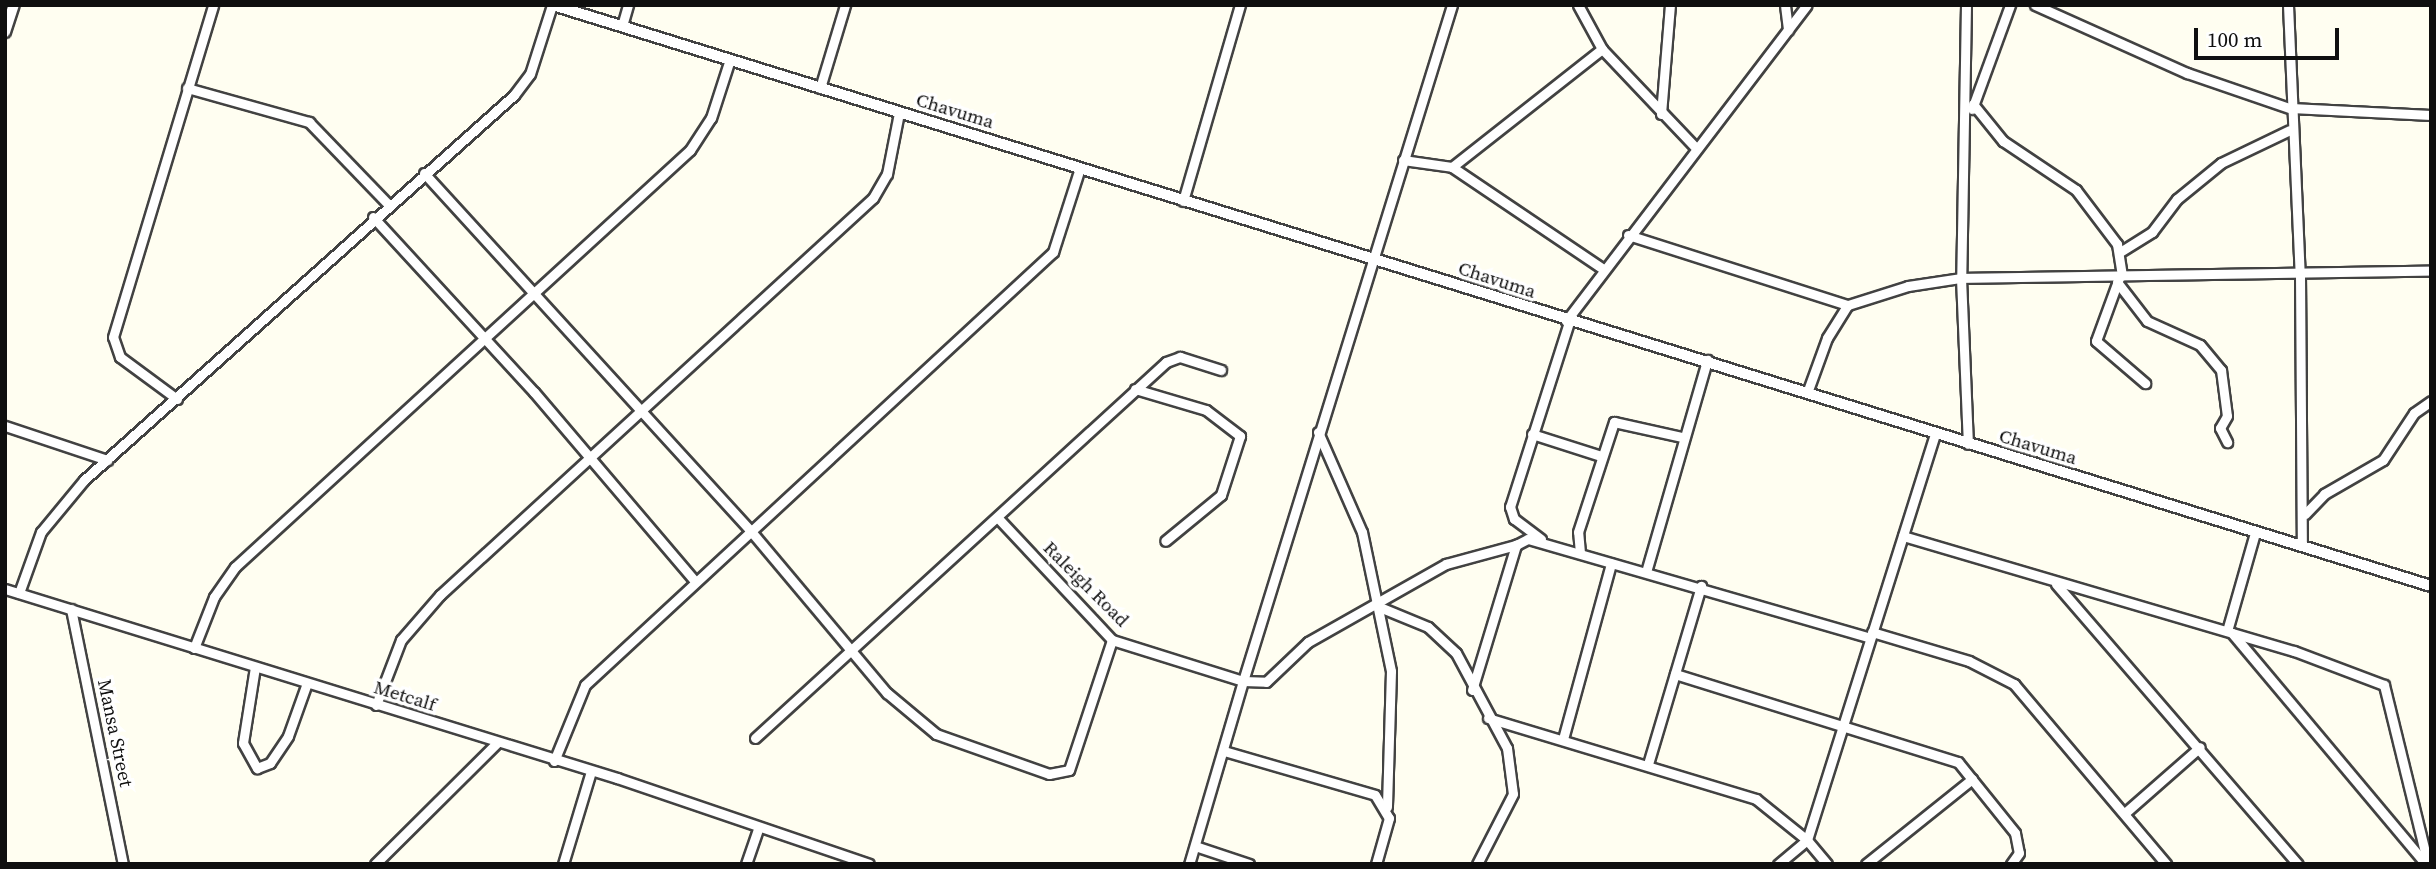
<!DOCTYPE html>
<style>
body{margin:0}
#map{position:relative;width:2436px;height:869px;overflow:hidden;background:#fffef1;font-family:"Source Serif 4",serif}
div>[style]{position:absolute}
.roads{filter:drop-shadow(2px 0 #424242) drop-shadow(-2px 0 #424242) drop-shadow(0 2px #424242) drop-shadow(0 -2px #424242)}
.minor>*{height:9px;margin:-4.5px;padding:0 4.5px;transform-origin:4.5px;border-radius:4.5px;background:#fff}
.tertiary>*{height:10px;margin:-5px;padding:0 5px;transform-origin:5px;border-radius:5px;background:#fff}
span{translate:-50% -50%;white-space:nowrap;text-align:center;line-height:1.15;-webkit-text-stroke:7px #fff;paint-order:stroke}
.street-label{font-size:19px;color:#0f0f0f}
.frame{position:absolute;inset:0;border:7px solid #0f0f0f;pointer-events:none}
.scale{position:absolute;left:2194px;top:28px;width:145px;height:32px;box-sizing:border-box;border:4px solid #0f0f0f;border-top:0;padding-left:9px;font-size:21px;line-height:24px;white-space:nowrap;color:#0f0f0f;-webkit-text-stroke:5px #fff;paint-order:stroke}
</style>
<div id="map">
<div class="roads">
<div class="minor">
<div style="left:1452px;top:5px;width:708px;rotate:107.18deg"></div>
<div style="left:1243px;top:681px;width:23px;rotate:2deg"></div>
<div style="left:1266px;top:682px;width:58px;rotate:-43.6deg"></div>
<div style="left:1308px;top:642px;width:159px;rotate:-29.5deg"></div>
<div style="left:1446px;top:564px;width:73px;rotate:-15.2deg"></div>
<div style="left:1578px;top:5px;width:50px;rotate:61.4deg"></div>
<div style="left:1602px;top:49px;width:135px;rotate:46.5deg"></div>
<div style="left:1785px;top:5px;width:25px;rotate:83deg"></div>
<div style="left:1966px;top:5px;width:273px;rotate:91deg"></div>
<div style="left:1961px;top:278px;width:166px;rotate:87.6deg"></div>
<div style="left:2035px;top:5px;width:167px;rotate:24.1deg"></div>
<div style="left:2187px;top:73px;width:108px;rotate:18.9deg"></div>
<div style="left:2288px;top:5px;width:270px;rotate:87.5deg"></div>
<div style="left:2300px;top:275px;width:271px;rotate:89.6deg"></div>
<div style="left:622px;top:26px;width:22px;rotate:-74deg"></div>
<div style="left:187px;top:88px;width:127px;rotate:15.6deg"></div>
<div style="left:309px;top:122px;width:114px;rotate:46.1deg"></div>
<div style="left:820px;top:88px;width:87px;rotate:-73.2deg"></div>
<div style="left:1973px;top:104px;width:48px;rotate:51deg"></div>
<div style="left:2003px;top:141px;width:88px;rotate:33.9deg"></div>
<div style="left:2076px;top:190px;width:68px;rotate:52.8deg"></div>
<div style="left:2117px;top:244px;width:32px;rotate:81deg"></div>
<div style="left:2291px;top:108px;width:140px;rotate:2.9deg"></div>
<div style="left:1972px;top:109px;width:111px;rotate:-69.9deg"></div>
<div style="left:1661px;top:114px;width:109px;rotate:-85.3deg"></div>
<div style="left:1403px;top:160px;width:49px;rotate:8.1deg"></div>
<div style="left:1452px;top:167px;width:181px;rotate:34deg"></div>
<div style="left:1452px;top:167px;width:191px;rotate:-38.2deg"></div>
<div style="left:424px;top:173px;width:483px;rotate:47.6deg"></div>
<div style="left:750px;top:530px;width:213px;rotate:50deg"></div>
<div style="left:887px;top:693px;width:64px;rotate:39.9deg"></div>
<div style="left:936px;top:734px;width:120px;rotate:19.5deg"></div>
<div style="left:1049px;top:774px;width:20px;rotate:-11deg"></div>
<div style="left:1069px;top:770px;width:137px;rotate:-71.7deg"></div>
<div style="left:1183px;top:201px;width:204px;rotate:-73.8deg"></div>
<div style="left:373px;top:217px;width:238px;rotate:47.4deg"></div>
<div style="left:534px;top:392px;width:247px;rotate:49.6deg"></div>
<div style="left:1628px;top:235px;width:231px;rotate:17.7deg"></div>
<div style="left:2120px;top:252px;width:38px;rotate:-32deg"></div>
<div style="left:2152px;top:232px;width:41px;rotate:-52.9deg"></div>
<div style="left:2177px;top:199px;width:57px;rotate:-39.3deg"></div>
<div style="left:2221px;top:163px;width:76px;rotate:-25.6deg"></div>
<div style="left:2119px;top:278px;width:67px;rotate:110.1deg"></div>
<div style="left:2096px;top:341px;width:65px;rotate:40.6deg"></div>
<div style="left:2117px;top:282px;width:49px;rotate:52.4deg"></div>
<div style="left:2147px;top:321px;width:58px;rotate:24.4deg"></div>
<div style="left:2200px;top:345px;width:33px;rotate:50deg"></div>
<div style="left:2221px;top:370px;width:46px;rotate:82.6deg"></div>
<div style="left:2227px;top:416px;width:14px;rotate:120deg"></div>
<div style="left:2220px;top:428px;width:16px;rotate:63deg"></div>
<div style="left:1566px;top:321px;width:397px;rotate:-52.7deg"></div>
<div style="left:1135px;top:389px;width:74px;rotate:16.5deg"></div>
<div style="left:1206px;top:410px;width:43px;rotate:37.4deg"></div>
<div style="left:1240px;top:436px;width:62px;rotate:107.9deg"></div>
<div style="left:1221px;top:495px;width:72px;rotate:140.6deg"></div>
<div style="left:1807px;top:393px;width:59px;rotate:-70deg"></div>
<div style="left:1827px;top:338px;width:39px;rotate:-58deg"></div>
<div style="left:1848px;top:305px;width:63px;rotate:-17.6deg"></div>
<div style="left:1908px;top:286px;width:54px;rotate:-8.6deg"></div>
<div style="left:1961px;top:278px;width:470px;rotate:-0.9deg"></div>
<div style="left:177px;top:399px;width:71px;rotate:-143.6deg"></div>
<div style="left:120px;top:357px;width:21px;rotate:-109deg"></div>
<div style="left:113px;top:337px;width:347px;rotate:-73.2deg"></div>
<div style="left:5px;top:426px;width:108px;rotate:18.4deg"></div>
<div style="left:1318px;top:432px;width:109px;rotate:66.3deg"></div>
<div style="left:1362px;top:532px;width:142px;rotate:78.2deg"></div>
<div style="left:1391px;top:671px;width:136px;rotate:91.7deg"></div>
<div style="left:1532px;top:434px;width:72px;rotate:17.7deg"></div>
<div style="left:2305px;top:514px;width:28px;rotate:-46deg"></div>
<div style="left:2324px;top:494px;width:68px;rotate:-30deg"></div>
<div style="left:2383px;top:460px;width:56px;rotate:-56.6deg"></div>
<div style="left:2414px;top:413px;width:21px;rotate:-35deg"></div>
<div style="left:998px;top:518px;width:167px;rotate:46.9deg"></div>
<div style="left:1112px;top:640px;width:137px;rotate:17.4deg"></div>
<div style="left:1243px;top:681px;width:191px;rotate:106.4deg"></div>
<div style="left:1903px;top:536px;width:408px;rotate:16.4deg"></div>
<div style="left:2294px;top:651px;width:96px;rotate:20.7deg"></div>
<div style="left:2384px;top:685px;width:184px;rotate:76.2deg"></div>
<div style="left:1541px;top:539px;width:34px;rotate:-143deg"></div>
<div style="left:1514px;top:519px;width:13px;rotate:-108deg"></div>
<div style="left:1510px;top:507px;width:194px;rotate:-72.3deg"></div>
<div style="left:1580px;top:553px;width:21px;rotate:-95deg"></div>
<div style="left:1578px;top:532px;width:116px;rotate:-71.9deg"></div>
<div style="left:1614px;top:422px;width:70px;rotate:12.4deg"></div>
<div style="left:1646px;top:572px;width:221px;rotate:-73.9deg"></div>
<div style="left:2056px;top:584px;width:370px;rotate:49.2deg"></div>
<div style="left:5px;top:589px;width:641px;rotate:17.16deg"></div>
<div style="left:617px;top:778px;width:266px;rotate:18.8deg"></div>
<div style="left:19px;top:593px;width:65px;rotate:-70.2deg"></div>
<div style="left:41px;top:532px;width:67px;rotate:-50.4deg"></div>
<div style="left:84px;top:480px;width:577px;rotate:-41.84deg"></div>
<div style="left:514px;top:95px;width:26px;rotate:-53deg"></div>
<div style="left:530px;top:74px;width:72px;rotate:-72.3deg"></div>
<div style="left:1377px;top:606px;width:55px;rotate:22.4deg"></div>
<div style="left:1428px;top:627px;width:38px;rotate:43deg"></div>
<div style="left:1456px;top:653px;width:108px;rotate:61.8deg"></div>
<div style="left:1507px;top:748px;width:46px;rotate:82.6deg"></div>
<div style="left:1513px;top:794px;width:79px;rotate:117.2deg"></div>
<div style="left:71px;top:609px;width:260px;rotate:78.5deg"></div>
<div style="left:2227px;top:631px;width:102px;rotate:-74.1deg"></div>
<div style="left:1872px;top:632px;width:101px;rotate:16.6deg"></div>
<div style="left:1969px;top:661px;width:51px;rotate:27.1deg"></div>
<div style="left:2014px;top:684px;width:236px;rotate:49.8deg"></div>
<div style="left:2232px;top:633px;width:302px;rotate:50deg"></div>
<div style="left:194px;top:648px;width:55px;rotate:-68.6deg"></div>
<div style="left:214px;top:597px;width:37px;rotate:-55deg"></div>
<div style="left:235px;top:567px;width:617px;rotate:-42.5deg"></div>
<div style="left:690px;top:150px;width:38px;rotate:-57deg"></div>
<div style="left:711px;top:118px;width:62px;rotate:-72.1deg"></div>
<div style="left:255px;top:667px;width:77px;rotate:99deg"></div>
<div style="left:243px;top:743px;width:29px;rotate:61deg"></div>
<div style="left:257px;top:768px;width:14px;rotate:-21deg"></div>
<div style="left:270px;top:763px;width:32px;rotate:-56deg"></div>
<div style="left:288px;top:736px;width:56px;rotate:-70.3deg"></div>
<div style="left:1675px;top:674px;width:296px;rotate:17.3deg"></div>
<div style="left:1958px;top:762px;width:91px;rotate:51.2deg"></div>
<div style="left:2015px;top:833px;width:20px;rotate:79deg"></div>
<div style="left:2019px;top:853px;width:14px;rotate:126deg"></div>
<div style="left:1472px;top:690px;width:152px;rotate:-73.1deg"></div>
<div style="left:1516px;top:545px;width:13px;rotate:-27deg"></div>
<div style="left:1528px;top:539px;width:356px;rotate:16.1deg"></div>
<div style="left:376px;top:705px;width:70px;rotate:-69deg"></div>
<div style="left:401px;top:640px;width:60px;rotate:-49.1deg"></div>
<div style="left:440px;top:595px;width:587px;rotate:-42.52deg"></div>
<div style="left:873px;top:198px;width:28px;rotate:-60deg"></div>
<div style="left:887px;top:174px;width:62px;rotate:-78.9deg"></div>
<div style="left:1488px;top:718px;width:280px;rotate:16.8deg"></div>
<div style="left:1756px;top:799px;width:65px;rotate:38.8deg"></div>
<div style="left:1807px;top:840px;width:38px;rotate:140deg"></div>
<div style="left:755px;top:738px;width:557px;rotate:-42.45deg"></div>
<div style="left:1166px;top:362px;width:15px;rotate:-20deg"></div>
<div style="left:1180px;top:357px;width:43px;rotate:17.6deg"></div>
<div style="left:1563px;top:739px;width:182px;rotate:-74.7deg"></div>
<div style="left:1224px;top:751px;width:157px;rotate:16.2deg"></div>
<div style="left:1375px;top:795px;width:27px;rotate:59deg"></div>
<div style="left:1389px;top:818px;width:48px;rotate:105.8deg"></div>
<div style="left:554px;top:761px;width:82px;rotate:-67.8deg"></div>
<div style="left:585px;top:685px;width:638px;rotate:-42.78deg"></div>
<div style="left:1053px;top:252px;width:88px;rotate:-72.2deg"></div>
<div style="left:1648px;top:764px;width:186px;rotate:-73.4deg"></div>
<div style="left:2126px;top:812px;width:98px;rotate:-41.3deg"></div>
<div style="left:1195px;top:846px;width:57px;rotate:18.4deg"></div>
<div style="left:375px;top:864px;width:172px;rotate:-44.8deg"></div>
<div style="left:563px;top:864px;width:97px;rotate:-73.2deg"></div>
<div style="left:746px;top:864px;width:37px;rotate:-71deg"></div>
<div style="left:1827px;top:864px;width:31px;rotate:-130deg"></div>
<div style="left:1807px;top:840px;width:426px;rotate:-72.5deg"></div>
<div style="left:1866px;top:864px;width:136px;rotate:-38.7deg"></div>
</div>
<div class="tertiary">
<div style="left:553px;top:5px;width:1966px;rotate:17.19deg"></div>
<div style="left:5px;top:32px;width:28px;rotate:-72deg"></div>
</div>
</div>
<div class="street-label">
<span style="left:955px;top:111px;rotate:17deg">Chavuma</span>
<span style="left:1497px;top:280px;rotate:18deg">Chavuma</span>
<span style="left:2038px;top:447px;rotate:17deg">Chavuma</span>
<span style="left:1086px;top:584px;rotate:45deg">Raleigh Road</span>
<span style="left:405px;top:696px;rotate:17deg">Metcalf</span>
<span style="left:115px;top:733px;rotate:78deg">Mansa Street</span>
</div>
<div class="frame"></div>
<div class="scale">100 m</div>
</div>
